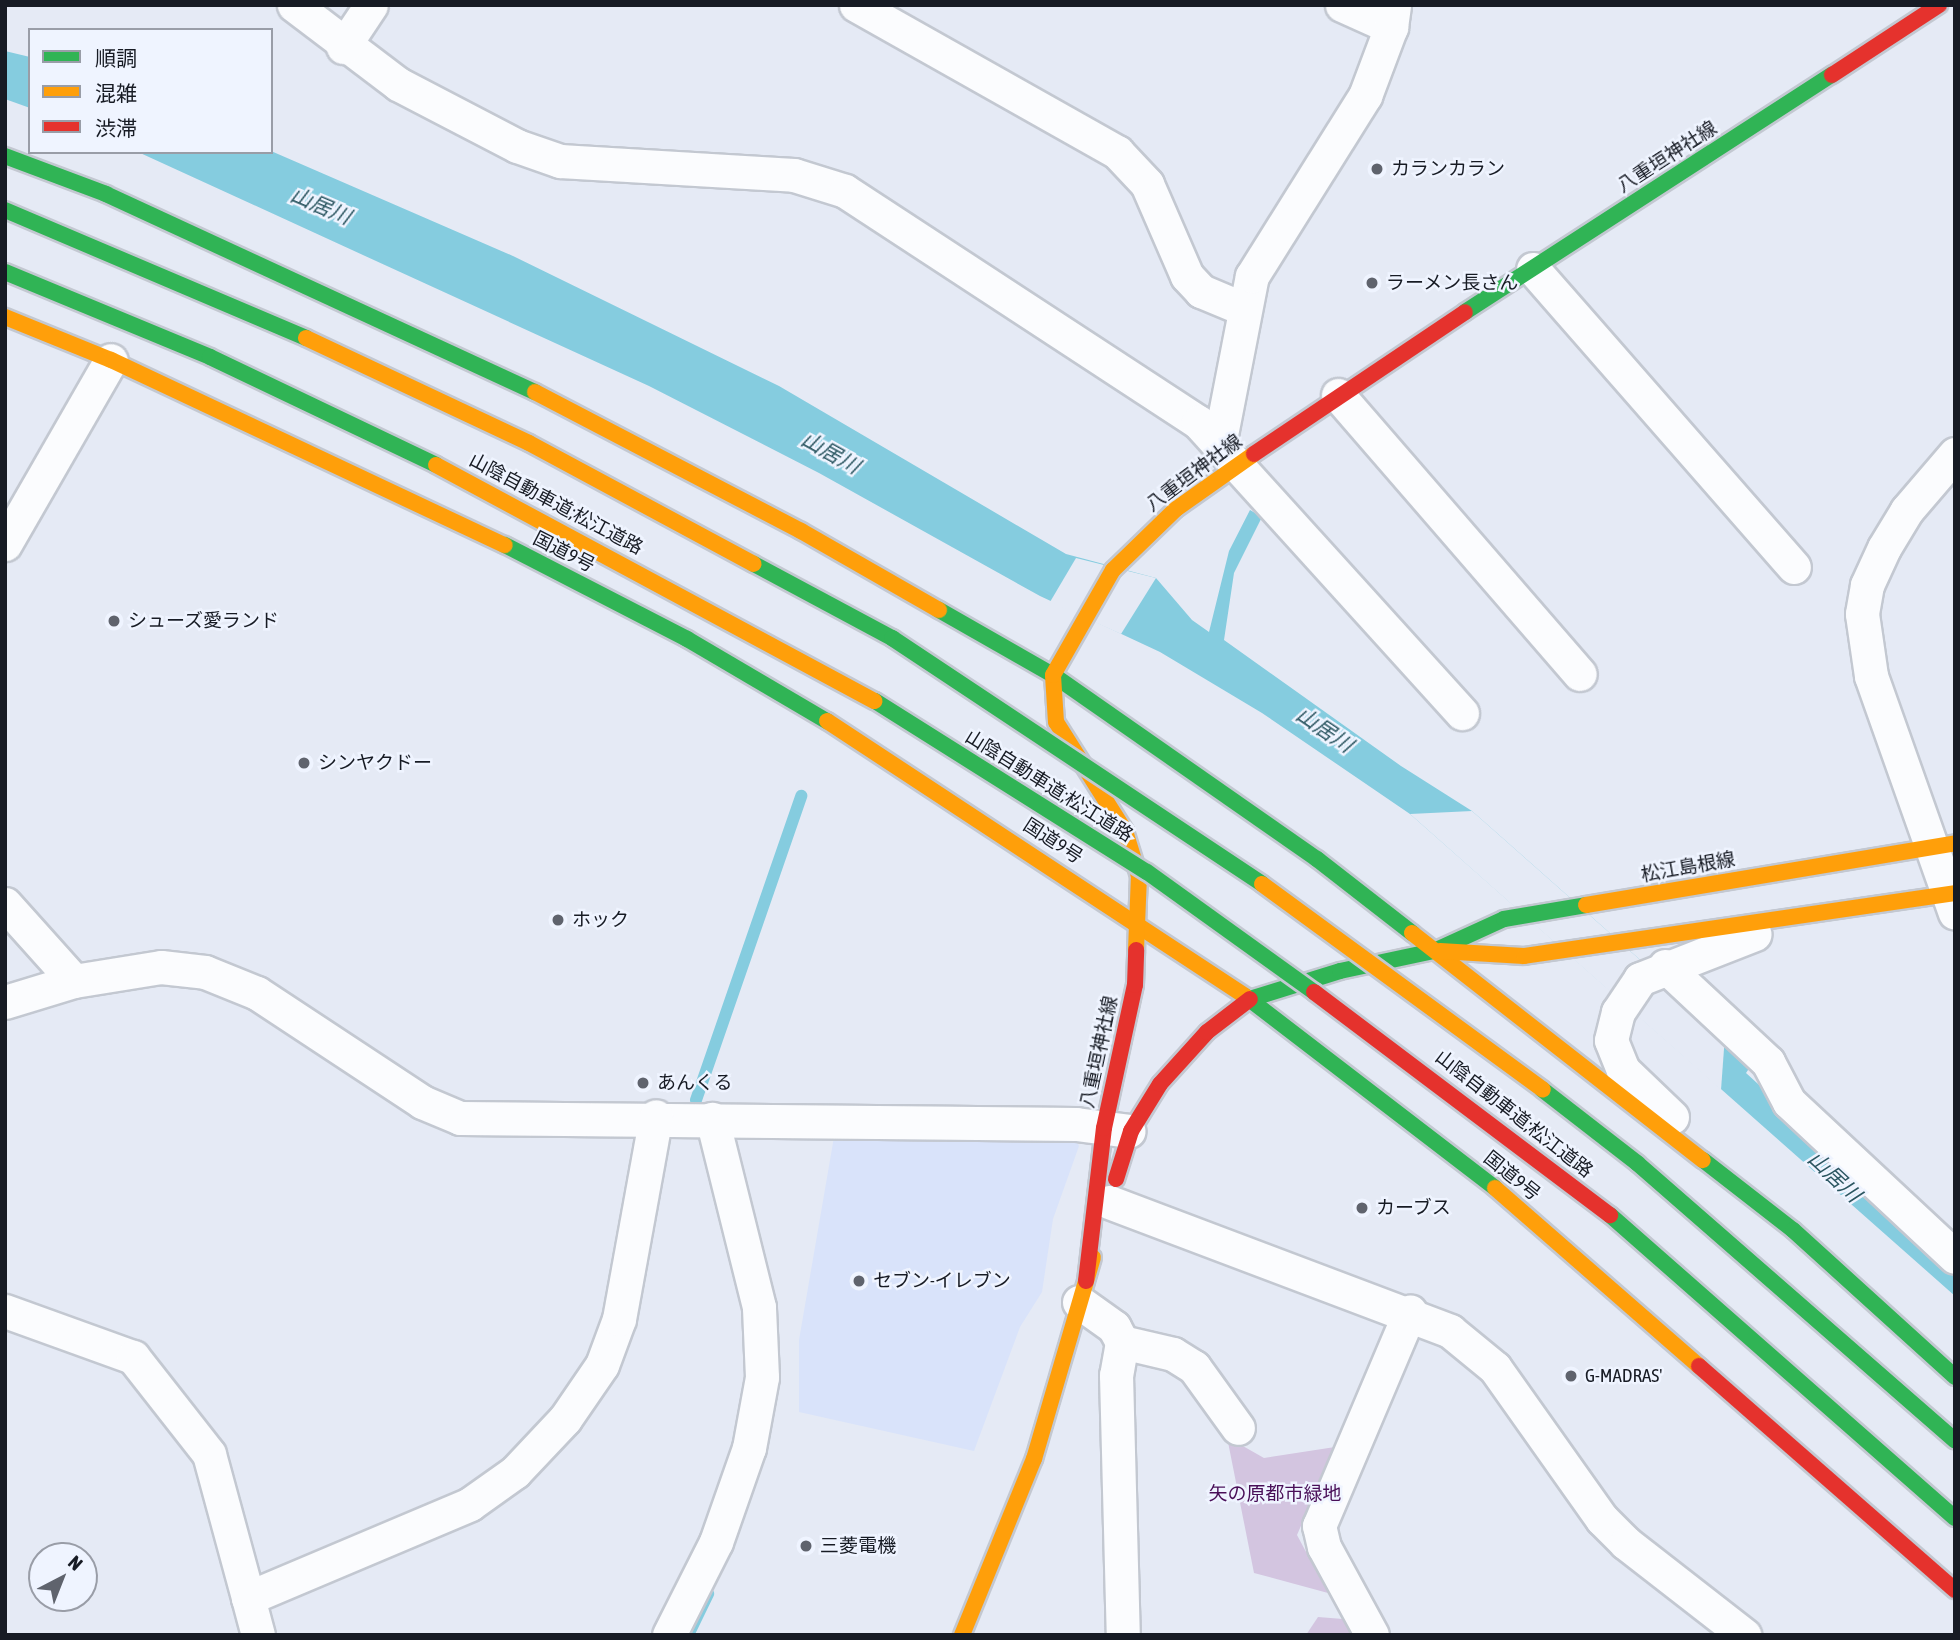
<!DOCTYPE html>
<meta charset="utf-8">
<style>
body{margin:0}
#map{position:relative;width:1960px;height:1640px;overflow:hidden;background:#e5eaf5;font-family:"Asap Condensed","Noto Sans JP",sans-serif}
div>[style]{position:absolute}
.built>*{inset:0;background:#d9e3fa}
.green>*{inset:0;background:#d3c5e0}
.water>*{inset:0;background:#85ccdf}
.pier>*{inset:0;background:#e5eaf5}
.stream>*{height:12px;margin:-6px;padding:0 6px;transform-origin:6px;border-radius:6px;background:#85ccdf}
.roads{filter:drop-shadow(2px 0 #c3c8d1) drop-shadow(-2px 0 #c3c8d1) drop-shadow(0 2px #c3c8d1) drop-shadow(0 -2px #c3c8d1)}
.street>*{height:33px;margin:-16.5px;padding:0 16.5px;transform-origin:16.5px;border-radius:16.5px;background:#fbfcfe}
.fast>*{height:16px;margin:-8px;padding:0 8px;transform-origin:8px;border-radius:8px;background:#30b455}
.slow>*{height:16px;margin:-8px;padding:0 8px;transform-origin:8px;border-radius:8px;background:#ff9f0a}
.jam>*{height:16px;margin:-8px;padding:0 8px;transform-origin:8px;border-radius:8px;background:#e5322d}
.bridges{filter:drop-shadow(2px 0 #c3c8d1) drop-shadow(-2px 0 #c3c8d1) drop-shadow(0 2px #c3c8d1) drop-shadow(0 -2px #c3c8d1)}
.fast-bridge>*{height:16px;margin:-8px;padding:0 8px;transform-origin:8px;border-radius:8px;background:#30b455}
.slow-bridge>*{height:16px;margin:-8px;padding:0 8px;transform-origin:8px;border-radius:8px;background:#ff9f0a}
.jam-bridge>*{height:16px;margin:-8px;padding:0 8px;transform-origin:8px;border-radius:8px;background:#e5322d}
.dots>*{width:19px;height:19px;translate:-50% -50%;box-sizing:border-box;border:4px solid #eff4ff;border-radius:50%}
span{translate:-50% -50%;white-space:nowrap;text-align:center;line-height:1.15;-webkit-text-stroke:5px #eff4ff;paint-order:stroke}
.street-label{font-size:19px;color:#171b24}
.poi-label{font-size:19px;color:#171b24}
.left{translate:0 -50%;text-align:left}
.park-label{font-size:19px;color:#490f58}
.water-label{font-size:21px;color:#2b5661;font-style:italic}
.frame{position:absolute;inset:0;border:7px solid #171b24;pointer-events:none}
.legend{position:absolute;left:28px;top:28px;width:245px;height:126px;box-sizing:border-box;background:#eff4ff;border:2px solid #999da7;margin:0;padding:9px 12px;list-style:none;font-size:21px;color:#171b24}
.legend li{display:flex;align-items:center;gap:14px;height:35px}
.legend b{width:35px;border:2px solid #999da7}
.north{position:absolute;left:28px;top:1542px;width:70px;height:70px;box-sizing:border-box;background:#eff4ff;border:2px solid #999da7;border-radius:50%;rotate:42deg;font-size:19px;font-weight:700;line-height:28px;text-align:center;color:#171b24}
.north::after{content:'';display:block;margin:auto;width:24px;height:32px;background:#5f636d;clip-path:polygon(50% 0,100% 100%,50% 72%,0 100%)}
</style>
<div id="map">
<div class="built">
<div style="clip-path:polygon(834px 1137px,1076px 1140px,1079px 1146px,1053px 1219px,1042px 1292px,1020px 1327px,974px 1451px,799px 1412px,799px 1340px)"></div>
</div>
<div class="green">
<div style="clip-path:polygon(1227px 1437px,1264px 1458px,1335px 1447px,1297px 1535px,1328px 1593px,1254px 1573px)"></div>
<div style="clip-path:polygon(1318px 1617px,1343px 1619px,1351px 1635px,1306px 1635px)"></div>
</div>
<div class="water">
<div style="clip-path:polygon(5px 51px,30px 57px,30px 108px,5px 99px)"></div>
<div style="clip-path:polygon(271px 151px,513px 256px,779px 386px,1066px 554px,1156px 578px,1192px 620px,1209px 632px,1229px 551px,1250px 510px,1262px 517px,1234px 573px,1224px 640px,1401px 766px,1472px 811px,1725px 1035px,1754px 1061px,1746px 1073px,1955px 1263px,1955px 1296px,1410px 814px,1262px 713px,1160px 652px,1040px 596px,819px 473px,649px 386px,138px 152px)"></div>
</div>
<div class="pier">
<div style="clip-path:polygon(1076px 558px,1156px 578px,1121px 634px,1050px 602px)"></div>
<div style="clip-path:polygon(1472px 811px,1725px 1035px,1721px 1090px,1410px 814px)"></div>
</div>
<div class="stream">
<div style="left:696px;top:1100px;width:322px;rotate:-70.9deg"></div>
<div style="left:688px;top:1635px;width:46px;rotate:-64deg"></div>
</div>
<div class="roads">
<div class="street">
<div style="left:294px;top:5px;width:131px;rotate:37.2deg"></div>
<div style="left:398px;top:84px;width:134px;rotate:27.5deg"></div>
<div style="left:517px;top:146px;width:46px;rotate:19.2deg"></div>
<div style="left:560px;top:161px;width:234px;rotate:3.4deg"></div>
<div style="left:794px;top:175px;width:53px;rotate:17.4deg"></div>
<div style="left:845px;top:191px;width:422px;rotate:33.2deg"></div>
<div style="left:1198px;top:422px;width:393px;rotate:47.8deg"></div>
<div style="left:856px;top:5px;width:300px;rotate:29.4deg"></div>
<div style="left:1117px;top:152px;width:44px;rotate:46.8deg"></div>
<div style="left:1147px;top:184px;width:100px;rotate:66.5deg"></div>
<div style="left:1187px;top:276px;width:21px;rotate:47deg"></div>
<div style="left:1201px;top:291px;width:47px;rotate:22.7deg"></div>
<div style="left:1342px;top:5px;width:54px;rotate:24.2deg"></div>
<div style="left:343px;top:47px;width:50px;rotate:-56.3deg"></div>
<div style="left:1533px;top:269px;width:396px;rotate:48.8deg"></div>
<div style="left:1338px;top:395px;width:369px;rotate:49.1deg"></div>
<div style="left:1219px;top:445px;width:172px;rotate:-79deg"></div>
<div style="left:1252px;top:276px;width:213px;rotate:-57.9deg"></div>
<div style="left:1365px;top:96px;width:74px;rotate:-69.4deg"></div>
<div style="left:1391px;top:27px;width:22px;rotate:-82deg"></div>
<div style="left:1955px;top:454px;width:74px;rotate:130.6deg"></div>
<div style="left:1907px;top:510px;width:44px;rotate:121.2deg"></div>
<div style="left:1884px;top:548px;width:41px;rotate:114.7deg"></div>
<div style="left:1867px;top:585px;width:29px;rotate:100deg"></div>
<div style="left:1862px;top:614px;width:63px;rotate:81.7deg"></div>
<div style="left:1871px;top:676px;width:251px;rotate:70.5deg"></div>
<div style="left:5px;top:544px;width:212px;rotate:-60.1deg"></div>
<div style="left:5px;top:904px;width:103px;rotate:48.1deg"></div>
<div style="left:1665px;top:966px;width:141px;rotate:43deg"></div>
<div style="left:1768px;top:1062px;width:45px;rotate:62.3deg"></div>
<div style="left:1789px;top:1102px;width:227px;rotate:43deg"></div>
<div style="left:5px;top:1002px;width:72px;rotate:-16.9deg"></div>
<div style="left:74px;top:981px;width:88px;rotate:-9.1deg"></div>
<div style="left:161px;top:967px;width:44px;rotate:6.5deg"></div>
<div style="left:205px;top:972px;width:56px;rotate:22deg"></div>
<div style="left:257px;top:993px;width:198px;rotate:33.4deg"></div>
<div style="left:422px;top:1102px;width:41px;rotate:22.8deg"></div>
<div style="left:460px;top:1118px;width:616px;rotate:0.56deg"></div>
<div style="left:1076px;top:1124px;width:53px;rotate:7.5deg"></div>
<div style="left:1672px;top:1117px;width:68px;rotate:-136.2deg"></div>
<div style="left:1623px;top:1070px;width:32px;rotate:-112deg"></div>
<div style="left:1611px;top:1040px;width:29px;rotate:-76deg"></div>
<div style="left:1618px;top:1012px;width:40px;rotate:-56deg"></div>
<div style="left:1640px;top:979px;width:123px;rotate:-21.4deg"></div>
<div style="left:1109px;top:1202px;width:365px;rotate:20.7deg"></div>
<div style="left:1450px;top:1331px;width:58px;rotate:39.4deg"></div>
<div style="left:1495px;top:1368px;width:185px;rotate:54.7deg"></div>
<div style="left:1602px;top:1519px;width:34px;rotate:45deg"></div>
<div style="left:1626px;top:1543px;width:150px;rotate:37.9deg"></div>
<div style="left:1079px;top:1302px;width:43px;rotate:35.5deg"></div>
<div style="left:1114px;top:1327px;width:17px;rotate:62deg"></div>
<div style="left:1122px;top:1342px;width:34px;rotate:100deg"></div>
<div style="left:1116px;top:1375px;width:260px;rotate:88.5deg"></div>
<div style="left:5px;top:1311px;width:136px;rotate:19.8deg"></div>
<div style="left:133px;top:1357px;width:123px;rotate:51.9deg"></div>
<div style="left:209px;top:1454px;width:149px;rotate:74.8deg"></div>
<div style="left:1122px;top:1342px;width:52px;rotate:13.2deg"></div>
<div style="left:1173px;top:1354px;width:25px;rotate:32deg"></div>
<div style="left:1194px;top:1367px;width:75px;rotate:54.2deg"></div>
<div style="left:258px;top:1635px;width:38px;rotate:-105deg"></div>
<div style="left:248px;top:1598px;width:241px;rotate:-22.9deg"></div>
<div style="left:470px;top:1504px;width:55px;rotate:-35.4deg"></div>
<div style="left:515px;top:1472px;width:73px;rotate:-46.7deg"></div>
<div style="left:565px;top:1419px;width:65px;rotate:-55.6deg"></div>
<div style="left:602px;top:1365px;width:49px;rotate:-69.7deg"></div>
<div style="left:619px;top:1319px;width:206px;rotate:-79.7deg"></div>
<div style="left:669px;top:1635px;width:104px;rotate:-63.2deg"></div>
<div style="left:716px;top:1542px;width:100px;rotate:-70.7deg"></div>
<div style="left:749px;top:1448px;width:72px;rotate:-79.6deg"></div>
<div style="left:762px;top:1377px;width:70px;rotate:-92.5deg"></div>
<div style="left:759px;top:1307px;width:194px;rotate:-104deg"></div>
<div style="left:1372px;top:1635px;width:100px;rotate:-118.6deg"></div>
<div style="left:1324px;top:1547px;width:22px;rotate:-103deg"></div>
<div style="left:1319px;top:1526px;width:233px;rotate:-67deg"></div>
</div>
<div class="fast">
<div style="left:5px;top:156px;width:108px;rotate:20.6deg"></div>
<div style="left:106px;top:194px;width:472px;rotate:24.8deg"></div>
<div style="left:1465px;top:312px;width:437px;rotate:-32.9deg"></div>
<div style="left:505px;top:545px;width:205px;rotate:27.3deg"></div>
<div style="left:687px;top:639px;width:162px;rotate:30.4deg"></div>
<div style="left:939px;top:610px;width:131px;rotate:29.7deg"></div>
<div style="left:1053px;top:675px;width:322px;rotate:34.9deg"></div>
<div style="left:1317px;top:859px;width:120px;rotate:37.9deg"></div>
<div style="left:1245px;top:996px;width:315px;rotate:37.5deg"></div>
<div style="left:1250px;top:999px;width:94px;rotate:-17.3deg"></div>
<div style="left:1340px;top:971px;width:96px;rotate:-12deg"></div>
<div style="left:1434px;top:951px;width:77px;rotate:-24.6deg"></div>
<div style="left:1504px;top:919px;width:83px;rotate:-9.7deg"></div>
<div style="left:1703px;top:1160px;width:114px;rotate:37.9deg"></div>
<div style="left:1793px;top:1230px;width:219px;rotate:42.2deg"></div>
</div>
<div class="slow">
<div style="left:5px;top:317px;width:114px;rotate:22.1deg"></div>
<div style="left:111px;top:360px;width:435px;rotate:25.2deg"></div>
<div style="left:535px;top:392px;width:300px;rotate:27.6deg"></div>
<div style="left:801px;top:531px;width:159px;rotate:29.8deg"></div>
<div style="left:827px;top:721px;width:500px;rotate:33.34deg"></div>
<div style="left:1586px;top:905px;width:374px;rotate:-9.5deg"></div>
<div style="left:1412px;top:933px;width:369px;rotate:38deg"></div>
<div style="left:1136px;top:950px;width:74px;rotate:-87.7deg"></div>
<div style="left:1139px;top:876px;width:47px;rotate:-107.3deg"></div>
<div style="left:1125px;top:831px;width:129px;rotate:-122.3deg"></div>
<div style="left:1056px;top:722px;width:47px;rotate:-93.7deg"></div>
<div style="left:1053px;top:675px;width:121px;rotate:-60.3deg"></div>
<div style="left:1113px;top:570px;width:88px;rotate:-44.1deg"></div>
<div style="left:1176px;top:509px;width:95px;rotate:-35.2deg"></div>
<div style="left:1440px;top:951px;width:84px;rotate:3.4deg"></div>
<div style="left:1524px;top:956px;width:436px;rotate:-8.3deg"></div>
<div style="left:1495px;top:1188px;width:271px;rotate:41.1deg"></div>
<div style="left:962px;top:1635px;width:190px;rotate:-67.8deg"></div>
<div style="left:1034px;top:1459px;width:210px;rotate:-73.7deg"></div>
</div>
<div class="jam">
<div style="left:1832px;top:75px;width:128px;rotate:-33.2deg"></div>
<div style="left:1254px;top:454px;width:254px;rotate:-33.9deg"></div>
<div style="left:1116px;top:1179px;width:50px;rotate:-72.6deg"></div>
<div style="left:1131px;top:1131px;width:55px;rotate:-58.3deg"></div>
<div style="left:1160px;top:1084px;width:70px;rotate:-47.9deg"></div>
<div style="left:1207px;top:1032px;width:54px;rotate:-37.5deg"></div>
<div style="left:1086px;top:1281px;width:154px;rotate:-83.3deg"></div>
<div style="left:1104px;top:1128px;width:146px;rotate:-77.8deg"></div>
<div style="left:1135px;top:985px;width:35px;rotate:-88deg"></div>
<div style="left:1699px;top:1366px;width:340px;rotate:41.2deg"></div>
</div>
</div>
<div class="bridges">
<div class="fast-bridge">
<div style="left:5px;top:210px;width:327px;rotate:23deg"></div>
<div style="left:5px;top:272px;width:222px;rotate:22.5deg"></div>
<div style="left:210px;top:357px;width:250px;rotate:25.5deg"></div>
<div style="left:754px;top:564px;width:157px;rotate:28.2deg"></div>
<div style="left:892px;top:638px;width:444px;rotate:33.6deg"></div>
<div style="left:875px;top:701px;width:321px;rotate:32.2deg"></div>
<div style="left:1147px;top:872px;width:206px;rotate:35.7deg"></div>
<div style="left:1543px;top:1090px;width:119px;rotate:37.8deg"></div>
<div style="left:1637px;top:1163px;width:422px;rotate:41.1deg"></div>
<div style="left:1610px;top:1215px;width:459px;rotate:41.3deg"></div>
</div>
<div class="slow-bridge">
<div style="left:306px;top:338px;width:246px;rotate:25.2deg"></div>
<div style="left:529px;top:443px;width:255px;rotate:28.3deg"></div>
<div style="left:436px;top:465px;width:498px;rotate:28.3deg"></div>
<div style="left:1262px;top:884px;width:348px;rotate:36.2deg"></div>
</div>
<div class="jam-bridge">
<div style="left:1314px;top:992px;width:371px;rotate:37deg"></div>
</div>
</div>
<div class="dots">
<div style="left:1377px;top:169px;background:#5f636d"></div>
<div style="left:1372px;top:283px;background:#5f636d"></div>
<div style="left:114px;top:621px;background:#5f636d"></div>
<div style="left:304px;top:763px;background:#5f636d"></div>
<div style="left:558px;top:920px;background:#5f636d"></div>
<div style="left:643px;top:1083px;background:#5f636d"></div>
<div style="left:1362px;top:1208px;background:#5f636d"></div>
<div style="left:859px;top:1281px;background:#5f636d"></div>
<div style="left:1571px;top:1376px;background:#5f636d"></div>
<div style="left:806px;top:1546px;background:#5f636d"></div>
</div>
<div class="street-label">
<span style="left:1667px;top:157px;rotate:-33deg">八重垣神社線</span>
<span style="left:1194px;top:473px;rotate:-37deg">八重垣神社線</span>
<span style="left:556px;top:504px;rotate:28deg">山陰自動車道;松江道路</span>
<span style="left:564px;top:552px;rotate:27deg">国道9号</span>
<span style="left:1049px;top:786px;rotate:32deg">山陰自動車道;松江道路</span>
<span style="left:1053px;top:841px;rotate:33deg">国道9号</span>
<span style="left:1688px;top:867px;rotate:-10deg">松江島根線</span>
<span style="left:1099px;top:1052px;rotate:-78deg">八重垣神社線</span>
<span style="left:1514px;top:1114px;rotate:38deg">山陰自動車道;松江道路</span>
<span style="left:1512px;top:1176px;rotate:39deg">国道9号</span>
</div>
<div class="poi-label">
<span class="left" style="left:1391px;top:169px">カランカラン</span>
<span class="left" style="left:1386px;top:283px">ラーメン長さん</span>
<span class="left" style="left:128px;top:621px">シューズ愛ランド</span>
<span class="left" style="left:318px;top:763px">シンヤクドー</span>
<span class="left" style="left:572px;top:920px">ホック</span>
<span class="left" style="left:657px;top:1083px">あんくる</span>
<span class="left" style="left:1376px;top:1208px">カーブス</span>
<span class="left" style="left:873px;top:1281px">セブン-イレブン</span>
<span class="left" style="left:1585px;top:1376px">G-MADRAS'</span>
<span class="left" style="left:820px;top:1546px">三菱電機</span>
</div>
<div class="park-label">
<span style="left:1275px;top:1494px">矢の原都市緑地</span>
</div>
<div class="water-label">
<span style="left:321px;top:205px;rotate:23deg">山居川</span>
<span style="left:831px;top:452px;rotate:29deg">山居川</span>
<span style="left:1325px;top:729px;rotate:34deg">山居川</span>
<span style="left:1835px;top:1176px;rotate:43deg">山居川</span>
</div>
<div class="frame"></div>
<ul class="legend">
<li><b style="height:9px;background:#30b455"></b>順調</li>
<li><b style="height:9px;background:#ff9f0a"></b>混雑</li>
<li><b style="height:9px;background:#e5322d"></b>渋滞</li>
</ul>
<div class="north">N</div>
</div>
